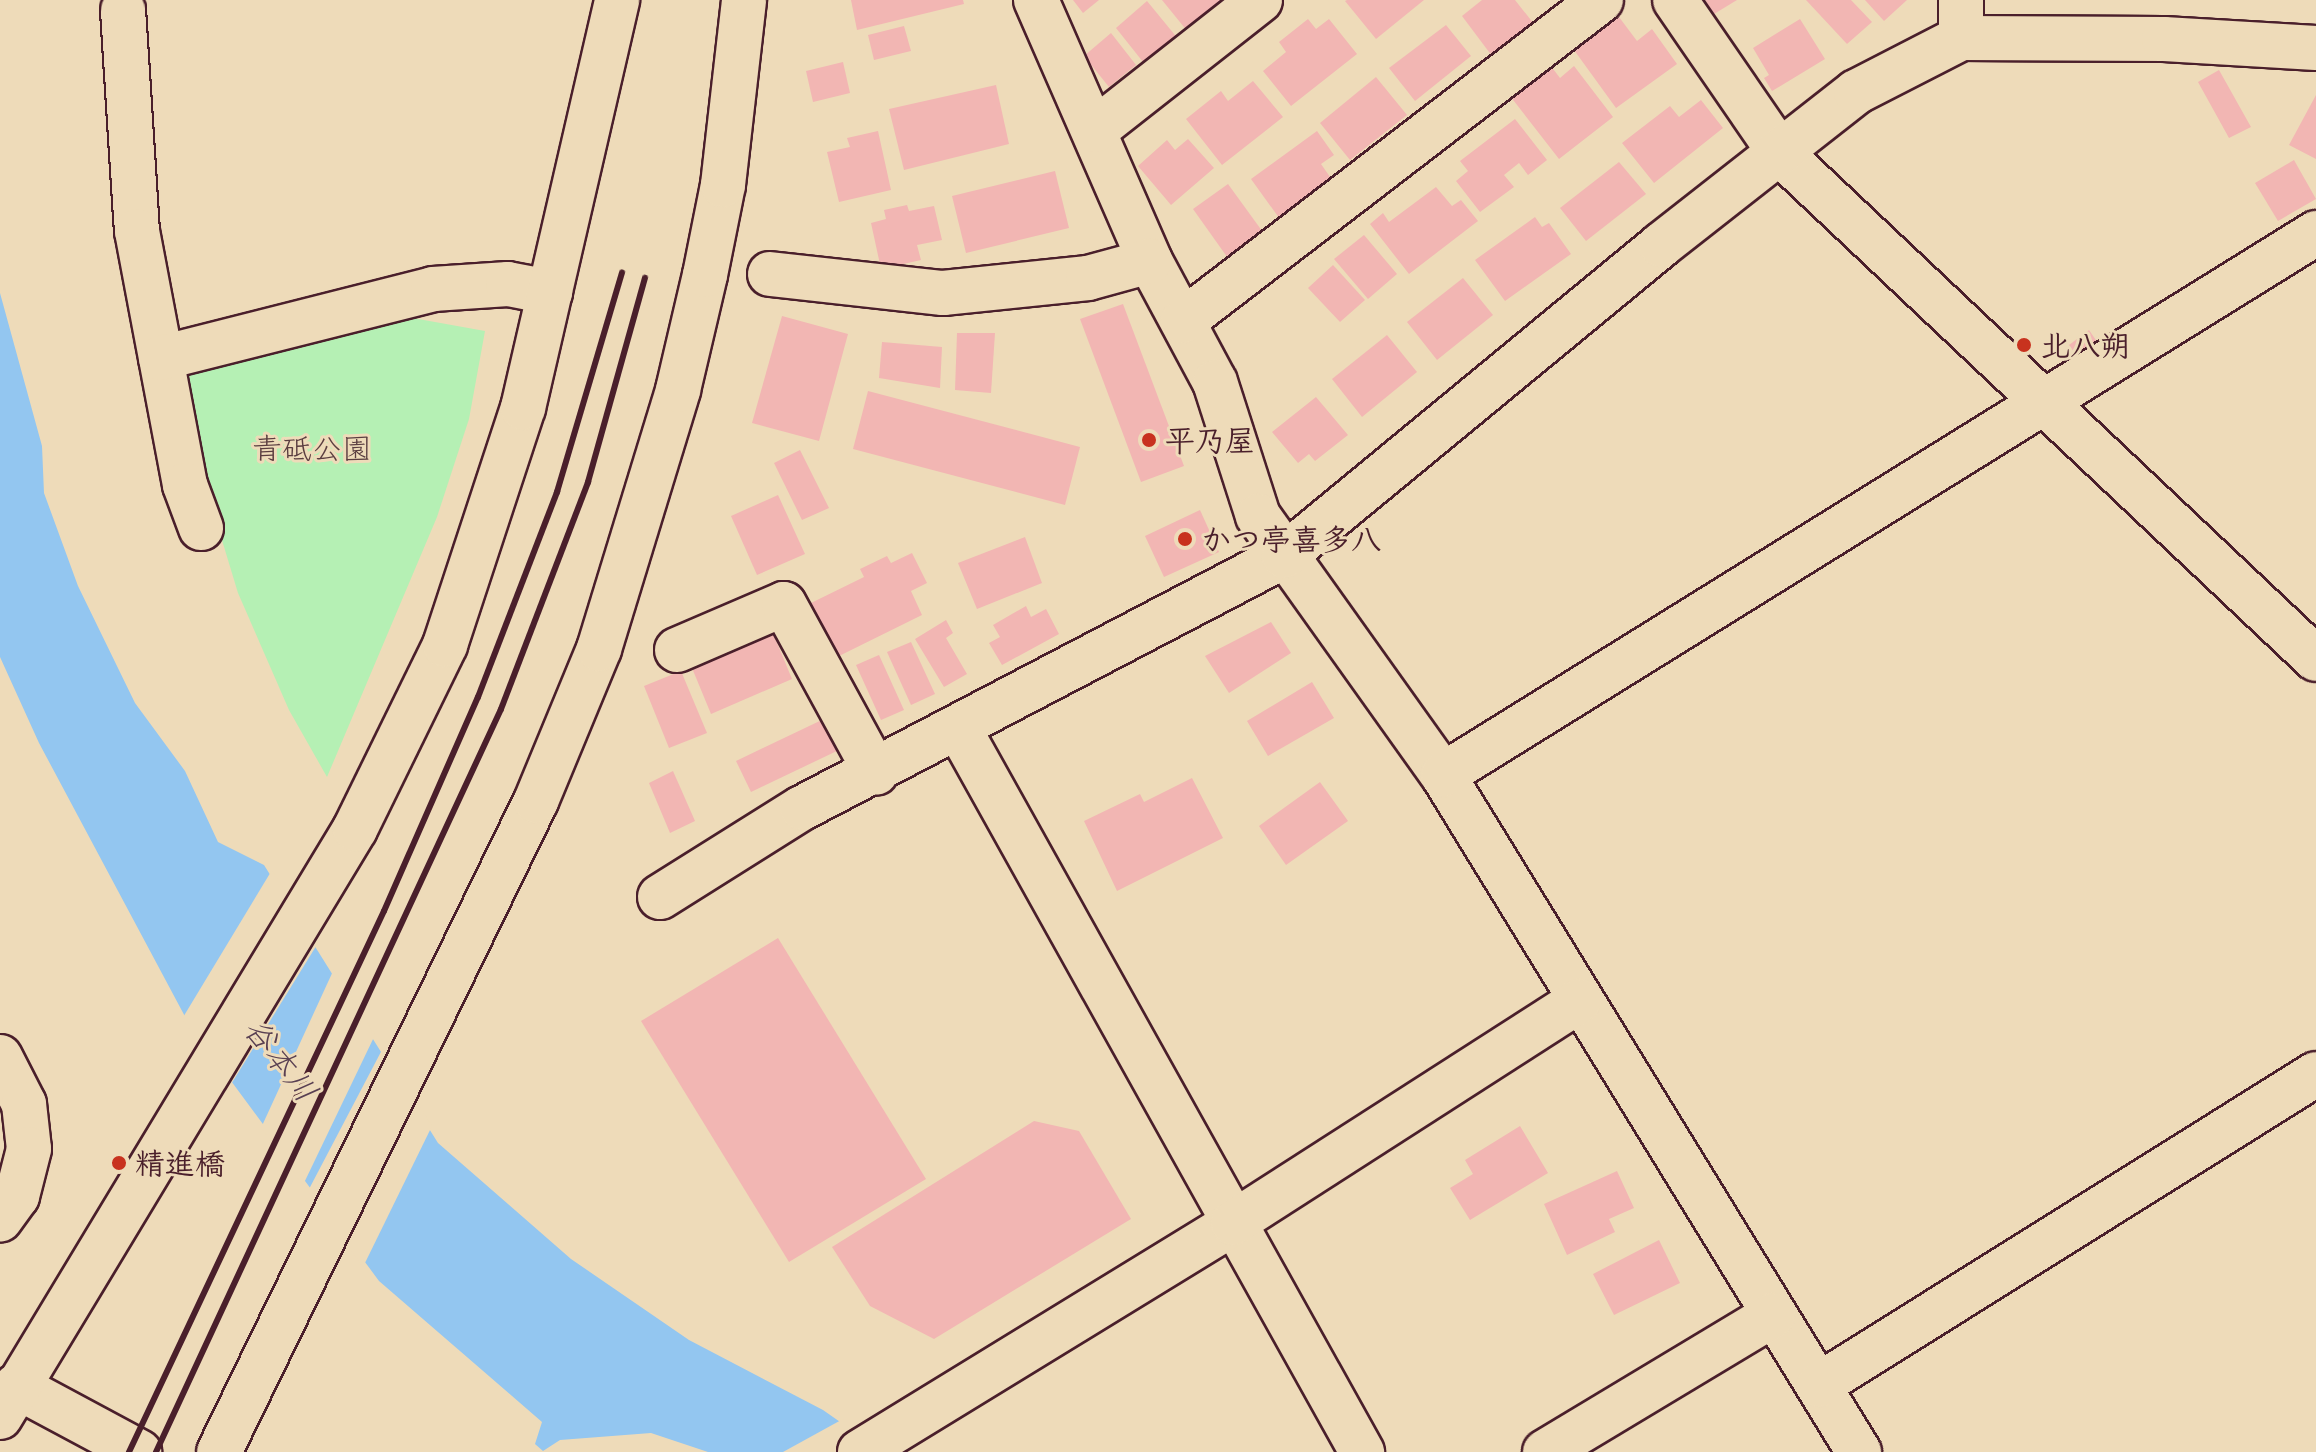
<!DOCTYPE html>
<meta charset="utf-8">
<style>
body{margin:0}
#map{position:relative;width:2316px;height:1452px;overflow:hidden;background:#eedbb9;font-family:"Patrick Hand","Klee One",sans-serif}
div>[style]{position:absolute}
.green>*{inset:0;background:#b5f0b4}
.water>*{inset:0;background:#93c6f0}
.pier>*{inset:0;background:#eedbb9}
.building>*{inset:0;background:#f2b6b3}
.roads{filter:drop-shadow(2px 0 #4a1f2b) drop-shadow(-2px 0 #4a1f2b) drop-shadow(0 2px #4a1f2b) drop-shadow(0 -2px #4a1f2b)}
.minor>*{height:44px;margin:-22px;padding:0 22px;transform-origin:22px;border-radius:22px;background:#eedbb9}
.rail>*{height:6px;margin:-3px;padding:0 3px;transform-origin:3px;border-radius:3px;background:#4a1f2b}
.dots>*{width:22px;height:22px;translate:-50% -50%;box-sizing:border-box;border:4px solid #eedbb9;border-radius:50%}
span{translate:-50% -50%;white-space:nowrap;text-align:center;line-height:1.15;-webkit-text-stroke:6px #eedbb9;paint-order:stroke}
.poi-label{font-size:30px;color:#4a1f2b;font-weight:700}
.left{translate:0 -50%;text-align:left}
.park-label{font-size:30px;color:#5a3e40}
.water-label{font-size:32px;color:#594052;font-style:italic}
</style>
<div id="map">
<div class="green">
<div style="clip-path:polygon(396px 315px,485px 331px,469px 419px,437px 517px,327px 777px,289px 710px,238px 593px,175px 385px,186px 367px)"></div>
</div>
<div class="water">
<div style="clip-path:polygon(0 293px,42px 446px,44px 493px,78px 586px,135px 703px,185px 771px,218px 842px,264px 865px,438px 1143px,571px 1259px,689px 1340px,823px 1410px,883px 1452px,708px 1452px,651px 1433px,560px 1440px,543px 1451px,535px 1444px,542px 1422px,379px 1281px,189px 1024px,39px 743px,0 657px)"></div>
</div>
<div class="pier">
<div style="clip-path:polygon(272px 870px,318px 943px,230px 1086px,182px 1019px)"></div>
<div style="clip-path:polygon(334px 969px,375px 1035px,303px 1185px,261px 1128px)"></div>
<div style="clip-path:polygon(383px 1048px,432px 1126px,363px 1267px,308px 1191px)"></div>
<div style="clip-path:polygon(843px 1419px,887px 1452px,783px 1452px)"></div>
</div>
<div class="building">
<div style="clip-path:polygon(851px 0,963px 0,964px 4px,857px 30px)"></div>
<div style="clip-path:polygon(1073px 0,1099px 0,1083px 13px)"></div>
<div style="clip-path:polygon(1162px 0,1229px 0,1188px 32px)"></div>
<div style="clip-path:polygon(1424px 0,1376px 39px,1345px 1px,1347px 0)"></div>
<div style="clip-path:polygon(1482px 0,1515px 0,1534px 24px,1492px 56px,1462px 16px)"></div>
<div style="clip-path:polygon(1705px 0,1737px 0,1714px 14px)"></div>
<div style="clip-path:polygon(1806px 0,1851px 0,1872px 22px,1847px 44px)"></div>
<div style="clip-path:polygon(1865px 0,1907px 0,1884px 21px)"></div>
<div style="clip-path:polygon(1147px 1px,1179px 40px,1147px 67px,1116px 28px)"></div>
<div style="clip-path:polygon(1619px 17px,1637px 41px,1652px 29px,1677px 64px,1616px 108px,1574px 50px)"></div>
<div style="clip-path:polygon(1308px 19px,1316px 29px,1329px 19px,1357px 54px,1291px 106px,1263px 71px,1286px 52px,1279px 42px)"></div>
<div style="clip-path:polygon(1800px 19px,1825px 59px,1772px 91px,1764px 78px,1769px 75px,1753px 48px)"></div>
<div style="clip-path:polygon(1446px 25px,1471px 56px,1415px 101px,1389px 68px)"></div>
<div style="clip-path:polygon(904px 26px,911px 51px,874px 60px,868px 35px)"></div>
<div style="clip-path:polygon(1111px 33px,1136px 65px,1109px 87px,1084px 56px)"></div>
<div style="clip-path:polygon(1547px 61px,1560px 78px,1574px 66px,1613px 117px,1559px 159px,1507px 92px)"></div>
<div style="clip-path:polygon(843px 62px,850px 93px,813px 102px,806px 71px)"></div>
<div style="clip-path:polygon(2219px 70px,2251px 127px,2229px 138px,2198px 82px)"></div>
<div style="clip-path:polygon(1376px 77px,1407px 115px,1350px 160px,1320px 123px)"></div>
<div style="clip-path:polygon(1253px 81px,1283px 117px,1222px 165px,1186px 119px,1221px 91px,1228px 101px)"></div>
<div style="clip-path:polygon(996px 85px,1009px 144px,904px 170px,889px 109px)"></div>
<div style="clip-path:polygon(2316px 95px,2316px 159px,2289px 145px)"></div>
<div style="clip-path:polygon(1701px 100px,1723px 128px,1654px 183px,1622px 143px,1670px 106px,1679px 117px)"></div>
<div style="clip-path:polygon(1515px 119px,1547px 160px,1528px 175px,1519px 163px,1504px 175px,1514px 187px,1480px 212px,1456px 181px,1468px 171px,1460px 161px)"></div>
<div style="clip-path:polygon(878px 131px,891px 190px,839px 202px,827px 152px,850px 147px,847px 138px)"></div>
<div style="clip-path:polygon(1317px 131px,1334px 155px,1321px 164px,1335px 184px,1282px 222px,1251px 179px)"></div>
<div style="clip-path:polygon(1188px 139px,1214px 168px,1171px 205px,1138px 166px,1167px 140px,1175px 150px)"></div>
<div style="clip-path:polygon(2294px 160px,2316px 199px,2278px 221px,2255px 183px)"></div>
<div style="clip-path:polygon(1619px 162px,1646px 194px,1586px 241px,1560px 208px)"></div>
<div style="clip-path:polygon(1055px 171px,1069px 228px,966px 253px,952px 196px)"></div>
<div style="clip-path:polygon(1228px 184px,1265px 235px,1230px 261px,1193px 209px)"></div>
<div style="clip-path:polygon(1436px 187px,1452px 206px,1461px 200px,1478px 221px,1409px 274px,1370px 224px,1383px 213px,1389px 222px)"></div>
<div style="clip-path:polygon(907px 205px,909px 211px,934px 206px,942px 240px,917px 245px,921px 260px,881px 269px,871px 223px,886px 219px,884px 210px)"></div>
<div style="clip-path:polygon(1535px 217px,1542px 227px,1549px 223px,1571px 254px,1505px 301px,1475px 260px)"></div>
<div style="clip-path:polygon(1364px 235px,1397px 274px,1368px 299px,1334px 259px)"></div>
<div style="clip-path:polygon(1333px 265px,1365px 300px,1340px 322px,1308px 288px)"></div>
<div style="clip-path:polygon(1463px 278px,1493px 315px,1437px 360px,1407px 322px)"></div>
<div style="clip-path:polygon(1123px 304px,1184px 466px,1141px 482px,1080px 319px)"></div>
<div style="clip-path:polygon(782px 316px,848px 334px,819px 441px,752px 423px)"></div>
<div style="clip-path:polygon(2089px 330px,2100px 346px,2080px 361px,2069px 345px)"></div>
<div style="clip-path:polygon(957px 333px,995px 333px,991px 393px,955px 390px)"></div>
<div style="clip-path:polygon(1387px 335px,1417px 372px,1362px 417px,1332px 379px)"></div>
<div style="clip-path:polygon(882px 342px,942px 347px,940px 388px,879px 378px)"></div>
<div style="clip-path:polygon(868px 391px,1080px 447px,1065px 505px,853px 449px)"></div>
<div style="clip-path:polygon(1316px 397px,1348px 435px,1315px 461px,1309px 454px,1298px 463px,1272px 432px)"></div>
<div style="clip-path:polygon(800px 450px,829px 508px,802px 520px,774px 463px)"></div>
<div style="clip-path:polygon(778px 495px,805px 554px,757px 575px,731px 516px)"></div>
<div style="clip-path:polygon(1200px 510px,1219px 552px,1164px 577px,1145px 536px)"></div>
<div style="clip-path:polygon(1025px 537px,1042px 583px,977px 609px,958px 563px)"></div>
<div style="clip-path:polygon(912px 553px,927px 583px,911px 591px,922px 615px,837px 657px,811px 603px,864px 577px,860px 569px,887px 556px,891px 563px)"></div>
<div style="clip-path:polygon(1026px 606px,1031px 617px,1046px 609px,1059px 634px,1002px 665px,989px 643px,1000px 637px,993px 625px)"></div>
<div style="clip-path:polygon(946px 620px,953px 633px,946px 638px,967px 674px,944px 687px,915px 639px)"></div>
<div style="clip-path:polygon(1271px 622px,1291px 653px,1229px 693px,1205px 656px)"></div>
<div style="clip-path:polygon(773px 633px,792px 679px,711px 714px,692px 668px)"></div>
<div style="clip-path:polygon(911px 642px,935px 694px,911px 705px,887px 652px)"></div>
<div style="clip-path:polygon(879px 655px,904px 710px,881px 720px,856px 665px)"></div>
<div style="clip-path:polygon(681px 671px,707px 733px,669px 748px,644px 686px)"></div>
<div style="clip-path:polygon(1312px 682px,1334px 718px,1268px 756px,1247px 721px)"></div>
<div style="clip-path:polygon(826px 718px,841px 749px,751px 792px,736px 761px)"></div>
<div style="clip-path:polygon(673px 771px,695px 821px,670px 833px,649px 783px)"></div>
<div style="clip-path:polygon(1192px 778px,1223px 838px,1117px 891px,1084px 821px,1140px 794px,1144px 802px)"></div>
<div style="clip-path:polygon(1320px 782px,1348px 821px,1286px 865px,1259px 826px)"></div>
<div style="clip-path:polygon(778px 938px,926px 1179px,789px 1262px,641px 1021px)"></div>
<div style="clip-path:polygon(1034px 1121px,1079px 1131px,1131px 1219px,934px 1339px,870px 1306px,832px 1247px)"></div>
<div style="clip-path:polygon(1520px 1126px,1548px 1173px,1470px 1220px,1450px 1188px,1473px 1174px,1465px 1160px)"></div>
<div style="clip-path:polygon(1617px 1171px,1634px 1208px,1609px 1219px,1615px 1232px,1567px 1255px,1544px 1204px)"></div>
<div style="clip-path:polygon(1659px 1240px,1680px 1283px,1614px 1315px,1593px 1274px)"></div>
</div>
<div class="roads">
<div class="minor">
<div style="left:1036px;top:0;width:285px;rotate:66.4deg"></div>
<div style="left:1150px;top:261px;width:137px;rotate:61.8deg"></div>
<div style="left:1215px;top:382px;width:141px;rotate:72.2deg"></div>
<div style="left:1258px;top:516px;width:318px;rotate:54.5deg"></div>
<div style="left:1443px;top:775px;width:795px;rotate:58.43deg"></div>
<div style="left:1675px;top:0;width:186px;rotate:55.5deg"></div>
<div style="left:1780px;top:153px;width:737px;rotate:43.35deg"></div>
<div style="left:123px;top:10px;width:221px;rotate:86.4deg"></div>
<div style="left:137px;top:231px;width:258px;rotate:79.3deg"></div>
<div style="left:185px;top:485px;width:46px;rotate:69.6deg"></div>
<div style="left:1961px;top:38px;width:203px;rotate:0.3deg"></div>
<div style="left:2164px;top:39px;width:152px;rotate:3.4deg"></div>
<div style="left:1095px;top:130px;width:210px;rotate:-38.2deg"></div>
<div style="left:770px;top:274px;width:174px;rotate:6.3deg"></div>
<div style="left:943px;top:293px;width:146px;rotate:-5.9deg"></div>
<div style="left:1088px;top:278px;width:64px;rotate:-15.3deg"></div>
<div style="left:1183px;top:321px;width:527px;rotate:-37.52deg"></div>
<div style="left:161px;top:358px;width:281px;rotate:-14.2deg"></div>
<div style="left:433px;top:289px;width:75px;rotate:-3.8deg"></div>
<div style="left:508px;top:284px;width:43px;rotate:10.8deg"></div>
<div style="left:677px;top:650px;width:116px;rotate:-23.3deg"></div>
<div style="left:784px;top:604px;width:192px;rotate:61.4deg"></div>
<div style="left:959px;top:729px;width:828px;rotate:60.86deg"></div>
<div style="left:1443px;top:775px;width:1028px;rotate:-31.83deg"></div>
<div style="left:660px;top:897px;width:168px;rotate:-32.1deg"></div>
<div style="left:802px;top:808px;width:544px;rotate:-27.6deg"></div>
<div style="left:1284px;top:556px;width:489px;rotate:-39.5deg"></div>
<div style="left:1661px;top:245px;width:248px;rotate:-38.1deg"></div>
<div style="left:1856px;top:92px;width:118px;rotate:-27.2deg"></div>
<div style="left:1961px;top:38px;width:38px;rotate:-90deg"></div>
<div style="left:0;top:1057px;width:53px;rotate:62.9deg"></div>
<div style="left:24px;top:1104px;width:45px;rotate:83.7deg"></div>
<div style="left:29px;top:1149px;width:49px;rotate:104.3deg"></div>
<div style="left:17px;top:1196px;width:29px;rotate:126deg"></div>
<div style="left:1819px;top:1385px;width:586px;rotate:-32.04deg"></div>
<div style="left:16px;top:1386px;width:140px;rotate:28.2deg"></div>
<div style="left:0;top:1417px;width:687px;rotate:-58.88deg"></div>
<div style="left:355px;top:829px;width:205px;rotate:-63.9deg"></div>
<div style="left:445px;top:645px;width:250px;rotate:-71.8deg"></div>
<div style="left:523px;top:408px;width:419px;rotate:-77deg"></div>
<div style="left:219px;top:1452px;width:724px;rotate:-64.04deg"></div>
<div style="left:536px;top:801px;width:165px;rotate:-67.5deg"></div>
<div style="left:599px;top:649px;width:271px;rotate:-73deg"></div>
<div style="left:678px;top:390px;width:118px;rotate:-76.8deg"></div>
<div style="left:705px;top:275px;width:92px;rotate:-78.7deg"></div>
<div style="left:723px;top:185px;width:186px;rotate:-83.5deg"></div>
<div style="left:860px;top:1452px;width:438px;rotate:-31.5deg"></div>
<div style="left:1233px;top:1223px;width:411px;rotate:-32.7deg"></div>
<div style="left:1545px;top:1452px;width:266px;rotate:-31deg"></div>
</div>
</div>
<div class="rail">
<div style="left:129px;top:1452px;width:598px;rotate:-64.76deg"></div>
<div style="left:384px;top:911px;width:234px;rotate:-66.3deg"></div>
<div style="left:478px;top:697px;width:220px;rotate:-68.9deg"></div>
<div style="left:557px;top:492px;width:229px;rotate:-73.5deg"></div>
<div style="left:156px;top:1452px;width:819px;rotate:-65.09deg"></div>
<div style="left:501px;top:709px;width:243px;rotate:-69deg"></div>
<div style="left:588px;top:482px;width:212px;rotate:-74.4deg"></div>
</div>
<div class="dots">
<div style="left:2024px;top:345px;background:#c8321e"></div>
<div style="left:1149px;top:440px;background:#c8321e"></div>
<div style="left:1185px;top:539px;background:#c8321e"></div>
<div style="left:119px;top:1163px;background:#c8321e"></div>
</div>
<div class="poi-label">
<span class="left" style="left:2040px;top:345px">北八朔</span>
<span class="left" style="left:1165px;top:440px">平乃屋</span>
<span class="left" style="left:1201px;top:539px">かつ亭喜多八</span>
<span class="left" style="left:135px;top:1163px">精進橋</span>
</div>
<div class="park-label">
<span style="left:312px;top:448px">青砥公園</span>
</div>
<div class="water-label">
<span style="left:281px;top:1060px;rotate:52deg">谷本川</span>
</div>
</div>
